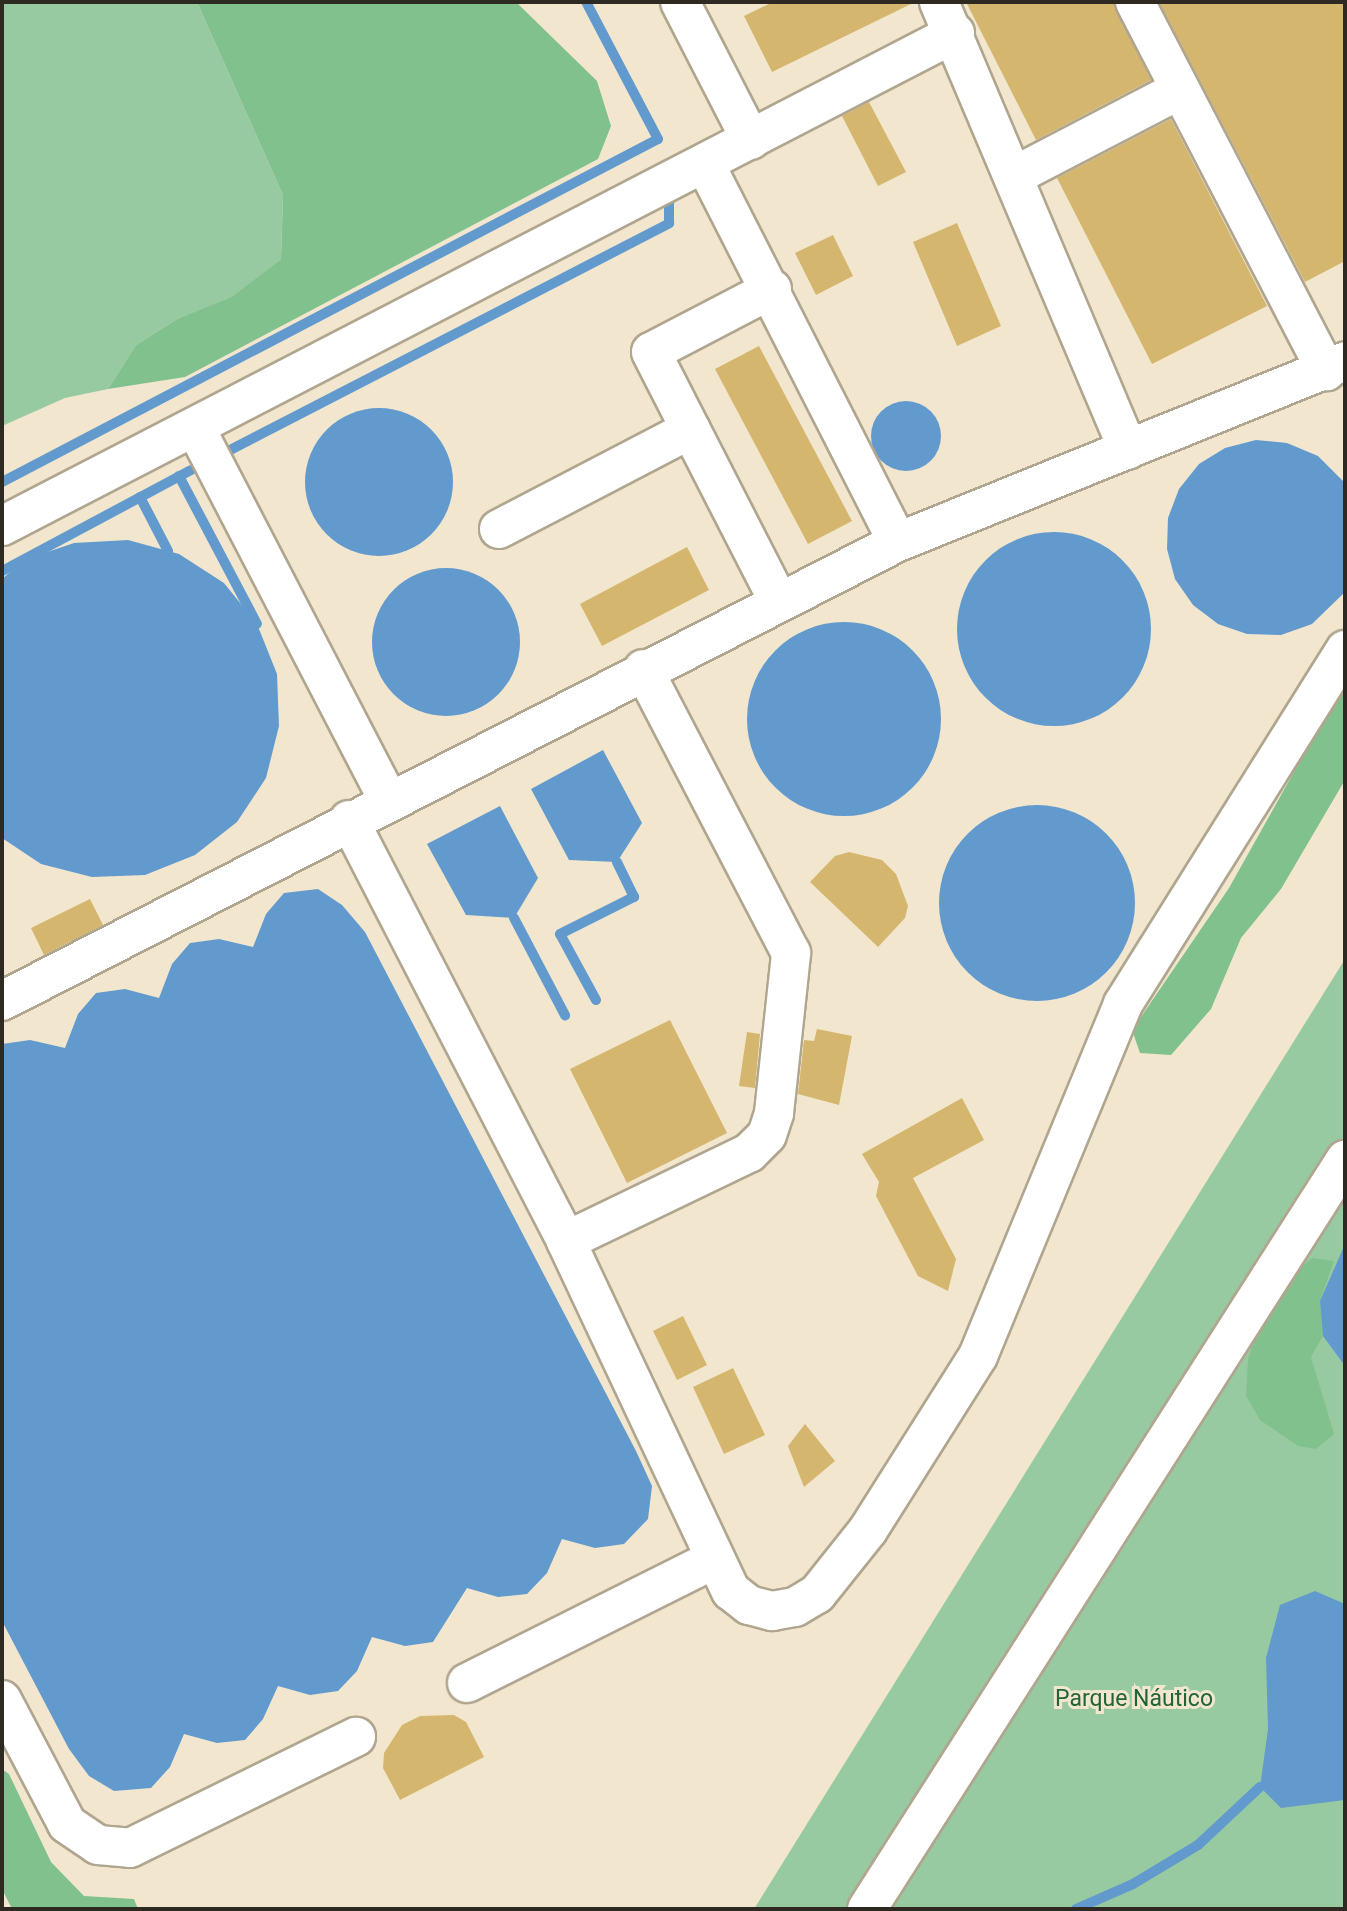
<!DOCTYPE html>
<meta charset="utf-8">
<style>
body{margin:0}
#map{position:relative;width:1347px;height:1911px;overflow:hidden;background:#f2e7ce;font-family:Roboto,sans-serif}
div>[style]{position:absolute}
.green>*{inset:0;background:#98caa2}
.forest>*{inset:0;background:#81c18e}
.water>*{inset:0;background:#629ace}
.round{border-radius:50%}
.stream>*{height:10px;margin:-5px;padding:0 5px;transform-origin:5px;border-radius:5px;background:#629ace}
.building>*{inset:0;background:#d5b66e}
.roads{filter:drop-shadow(2px 0 #b0a68f) drop-shadow(-2px 0 #b0a68f) drop-shadow(0 2px #b0a68f) drop-shadow(0 -2px #b0a68f)}
.minor>*{height:38px;margin:-19px;padding:0 19px;transform-origin:19px;border-radius:19px;background:#fff}
span{translate:-50% -50%;white-space:nowrap;text-align:center;line-height:1.15;-webkit-text-stroke:6px #f2e7ce;paint-order:stroke}
.park-label{font-size:23px;color:#216435}
.frame{position:absolute;inset:0;border:4px solid #2e2a21;pointer-events:none}
</style>
<div id="map">
<div class="green">
<div style="clip-path:polygon(2px 2px,197px 2px,283px 195px,281px 259px,232px 298px,177px 319px,136px 345px,108px 389px,65px 398px,2px 426px)"></div>
<div style="clip-path:polygon(1345px 959px,1345px 1909px,754px 1909px)"></div>
</div>
<div class="forest">
<div style="clip-path:polygon(197px 2px,516px 2px,597px 81px,611px 126px,598px 159px,185px 377px,108px 389px,136px 345px,177px 319px,232px 297px,281px 259px,283px 195px)"></div>
<div style="clip-path:polygon(1345px 681px,1345px 780px,1281px 889px,1241px 938px,1211px 1009px,1171px 1055px,1140px 1053px,1132px 1030px,1229px 888px)"></div>
<div style="clip-path:polygon(1312px 1258px,1334px 1261px,1320px 1301px,1323px 1336px,1311px 1357px,1334px 1434px,1316px 1449px,1298px 1446px,1260px 1420px,1246px 1396px,1248px 1359px,1259px 1324px,1285px 1282px)"></div>
<div style="clip-path:polygon(2px 1769px,9px 1774px,51px 1862px,84px 1896px,134px 1899px,138px 1909px,12px 1909px,2px 1889px)"></div>
</div>
<div class="water">
<div class="round" style="left:871px;top:401px;width:70px;height:70px"></div>
<div class="round" style="left:305px;top:408px;width:148px;height:148px"></div>
<div style="clip-path:polygon(1256px 440px,1287px 443px,1318px 456px,1345px 483px,1345px 592px,1312px 624px,1281px 635px,1247px 634px,1218px 624px,1193px 605px,1175px 579px,1167px 549px,1168px 518px,1179px 489px,1199px 464px,1225px 448px)"></div>
<div class="round" style="left:957px;top:532px;width:194px;height:194px"></div>
<div style="clip-path:polygon(128px 540px,179px 554px,224px 583px,257px 624px,277px 674px,279px 726px,266px 778px,237px 822px,195px 855px,145px 875px,92px 877px,41px 864px,2px 838px,2px 579px,24px 560px,74px 543px)"></div>
<div class="round" style="left:372px;top:568px;width:148px;height:148px"></div>
<div class="round" style="left:747px;top:622px;width:194px;height:194px"></div>
<div style="clip-path:polygon(603px 750px,642px 823px,617px 862px,569px 860px,531px 789px)"></div>
<div class="round" style="left:939px;top:805px;width:196px;height:196px"></div>
<div style="clip-path:polygon(500px 806px,538px 878px,514px 918px,466px 915px,427px 844px)"></div>
<div style="clip-path:polygon(318px 889px,342px 905px,365px 932px,636px 1451px,652px 1486px,648px 1519px,624px 1544px,595px 1548px,562px 1539px,547px 1573px,527px 1594px,498px 1597px,467px 1588px,433px 1642px,405px 1646px,372px 1637px,357px 1671px,338px 1691px,310px 1695px,278px 1686px,263px 1719px,245px 1740px,217px 1743px,184px 1734px,170px 1767px,151px 1788px,114px 1791px,89px 1776px,69px 1749px,2px 1621px,2px 1044px,30px 1040px,65px 1048px,78px 1014px,96px 993px,125px 989px,159px 998px,172px 964px,190px 943px,219px 939px,253px 947px,266px 914px,284px 893px)"></div>
<div style="clip-path:polygon(1345px 1244px,1345px 1366px,1323px 1336px,1320px 1301px)"></div>
<div style="clip-path:polygon(1315px 1591px,1345px 1604px,1345px 1800px,1281px 1808px,1260px 1787px,1268px 1729px,1266px 1658px,1280px 1605px)"></div>
</div>
<div class="stream">
<div style="left:232px;top:449px;width:492px;rotate:-27.3deg"></div>
<div style="left:669px;top:223px;width:24px;rotate:-90deg"></div>
<div style="left:179px;top:476px;width:167px;rotate:62.2deg"></div>
<div style="left:2px;top:482px;width:740px;rotate:-27.6deg"></div>
<div style="left:658px;top:139px;width:155px;rotate:-117.7deg"></div>
<div style="left:140px;top:497px;width:61px;rotate:62.6deg"></div>
<div style="left:2px;top:571px;width:214px;rotate:-28.1deg"></div>
<div style="left:514px;top:918px;width:110px;rotate:62.3deg"></div>
<div style="left:596px;top:1000px;width:75px;rotate:-118.6deg"></div>
<div style="left:560px;top:934px;width:83px;rotate:-26.6deg"></div>
<div style="left:634px;top:897px;width:39px;rotate:-116deg"></div>
<div style="left:1076px;top:1909px;width:62px;rotate:-23.7deg"></div>
<div style="left:1133px;top:1884px;width:76px;rotate:-31deg"></div>
<div style="left:1198px;top:1845px;width:85px;rotate:-43.1deg"></div>
</div>
<div class="building">
<div style="clip-path:polygon(773px 2px,915px 2px,772px 72px,744px 16px)"></div>
<div style="clip-path:polygon(966px 2px,1113px 2px,1151px 80px,1036px 140px)"></div>
<div style="clip-path:polygon(1159px 2px,1345px 2px,1345px 261px,1305px 282px)"></div>
<div style="clip-path:polygon(869px 102px,906px 172px,878px 186px,842px 116px)"></div>
<div style="clip-path:polygon(1171px 119px,1267px 306px,1152px 364px,1057px 178px)"></div>
<div style="clip-path:polygon(957px 223px,1001px 326px,957px 346px,913px 242px)"></div>
<div style="clip-path:polygon(833px 235px,853px 276px,816px 295px,795px 253px)"></div>
<div style="clip-path:polygon(759px 346px,852px 521px,808px 544px,715px 369px)"></div>
<div style="clip-path:polygon(687px 547px,709px 590px,602px 646px,580px 604px)"></div>
<div style="clip-path:polygon(849px 852px,882px 860px,896px 874px,908px 906px,905px 918px,878px 947px,810px 882px,835px 856px)"></div>
<div style="clip-path:polygon(90px 899px,103px 925px,44px 955px,31px 928px)"></div>
<div style="clip-path:polygon(670px 1020px,727px 1133px,627px 1183px,570px 1069px)"></div>
<div style="clip-path:polygon(817px 1029px,852px 1036px,839px 1105px,798px 1094px,804px 1040px,814px 1041px)"></div>
<div style="clip-path:polygon(747px 1032px,760px 1034px,755px 1088px,739px 1086px)"></div>
<div style="clip-path:polygon(962px 1098px,984px 1140px,913px 1178px,956px 1259px,948px 1291px,918px 1276px,876px 1196px,879px 1182px,862px 1154px)"></div>
<div style="clip-path:polygon(683px 1316px,707px 1365px,677px 1380px,653px 1331px)"></div>
<div style="clip-path:polygon(733px 1368px,765px 1435px,724px 1454px,693px 1387px)"></div>
<div style="clip-path:polygon(805px 1424px,835px 1461px,804px 1487px,788px 1446px)"></div>
<div style="clip-path:polygon(454px 1715px,466px 1722px,484px 1757px,400px 1800px,383px 1768px,384px 1753px,402px 1725px,420px 1716px)"></div>
</div>
<div class="roads">
<div class="minor">
<div style="left:680px;top:2px;width:155px;rotate:62.8deg"></div>
<div style="left:939px;top:2px;width:486px;rotate:67.1deg"></div>
<div style="left:1135px;top:2px;width:416px;rotate:62.6deg"></div>
<div style="left:705px;top:164px;width:424px;rotate:63deg"></div>
<div style="left:1014px;top:176px;width:186px;rotate:-27.5deg"></div>
<div style="left:772px;top:289px;width:136px;rotate:152.5deg"></div>
<div style="left:651px;top:352px;width:279px;rotate:62.9deg"></div>
<div style="left:195px;top:427px;width:420px;rotate:62.6deg"></div>
<div style="left:2px;top:526px;width:1073px;rotate:-27.35deg"></div>
<div style="left:499px;top:529px;width:216px;rotate:-27.5deg"></div>
<div style="left:349px;top:820px;width:474px;rotate:62.7deg"></div>
<div style="left:566px;top:1241px;width:387px;rotate:64.8deg"></div>
<div style="left:731px;top:1591px;width:23px;rotate:38deg"></div>
<div style="left:749px;top:1605px;width:24px;rotate:15deg"></div>
<div style="left:772px;top:1611px;width:23px;rotate:-10deg"></div>
<div style="left:795px;top:1607px;width:26px;rotate:-31deg"></div>
<div style="left:817px;top:1594px;width:82px;rotate:-51.4deg"></div>
<div style="left:868px;top:1530px;width:206px;rotate:-57.7deg"></div>
<div style="left:978px;top:1356px;width:381px;rotate:-67.6deg"></div>
<div style="left:1123px;top:1004px;width:418px;rotate:-57.9deg"></div>
<div style="left:2px;top:1001px;width:1007px;rotate:-27.13deg"></div>
<div style="left:898px;top:542px;width:482px;rotate:-22deg"></div>
<div style="left:566px;top:1241px;width:203px;rotate:-25.7deg"></div>
<div style="left:749px;top:1153px;width:25px;rotate:-45deg"></div>
<div style="left:767px;top:1135px;width:23px;rotate:-72deg"></div>
<div style="left:774px;top:1113px;width:161px;rotate:-83.9deg"></div>
<div style="left:791px;top:953px;width:320px;rotate:-117.5deg"></div>
<div style="left:467px;top:1683px;width:277px;rotate:-26.6deg"></div>
<div style="left:2px;top:1700px;width:140px;rotate:62.3deg"></div>
<div style="left:67px;top:1824px;width:37px;rotate:34deg"></div>
<div style="left:98px;top:1845px;width:32px;rotate:5deg"></div>
<div style="left:130px;top:1848px;width:252px;rotate:-26.2deg"></div>
<div style="left:867px;top:1909px;width:889px;rotate:-57.45deg"></div>
</div>
</div>
<div class="park-label">
<span style="left:1134px;top:1699px">Parque Náutico</span>
</div>
<div class="frame"></div>
</div>
